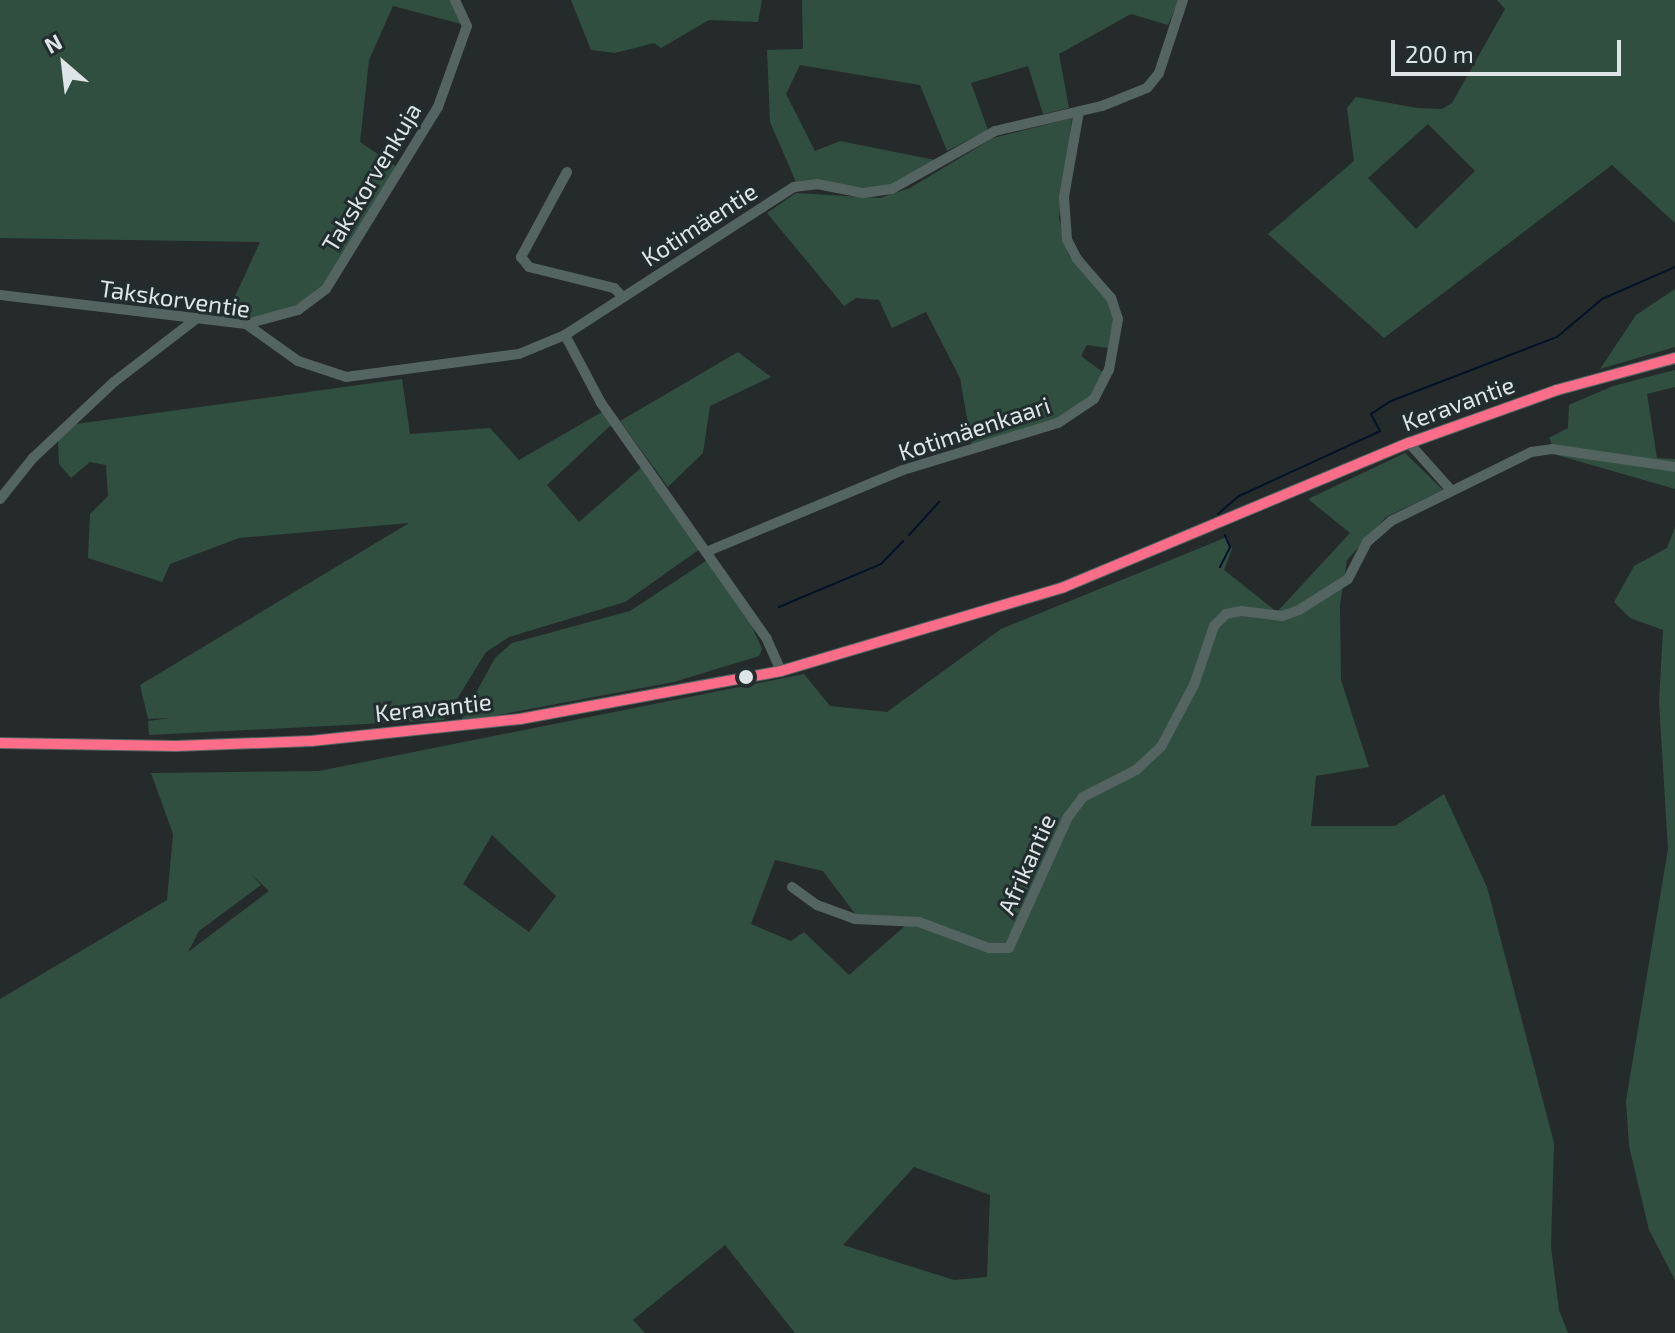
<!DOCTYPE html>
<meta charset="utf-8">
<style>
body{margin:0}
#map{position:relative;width:1675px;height:1333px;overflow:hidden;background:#252b2b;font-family:"Exo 2",sans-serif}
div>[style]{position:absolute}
.green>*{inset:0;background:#304f41}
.stream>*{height:2px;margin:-1px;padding:0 1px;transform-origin:1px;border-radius:1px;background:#031225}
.minor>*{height:10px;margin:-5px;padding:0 5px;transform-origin:5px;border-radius:5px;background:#546461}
.major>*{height:12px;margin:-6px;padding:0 6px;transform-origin:6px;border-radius:6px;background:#516461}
.bus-1>*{height:10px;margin:-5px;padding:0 5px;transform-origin:5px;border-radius:5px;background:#fb6d88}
.dots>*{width:22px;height:22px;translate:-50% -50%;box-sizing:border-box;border:4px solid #222d2e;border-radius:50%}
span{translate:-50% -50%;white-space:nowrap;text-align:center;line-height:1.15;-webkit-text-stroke:6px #222d2e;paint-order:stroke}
.street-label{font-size:24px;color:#dee5e6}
.north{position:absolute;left:24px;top:24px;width:80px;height:80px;-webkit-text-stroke:6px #222d2e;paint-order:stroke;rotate:332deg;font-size:22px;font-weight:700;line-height:32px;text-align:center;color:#dee5e6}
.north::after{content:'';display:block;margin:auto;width:28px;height:36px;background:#dee5e6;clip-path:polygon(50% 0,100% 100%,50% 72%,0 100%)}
.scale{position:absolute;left:1391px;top:40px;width:230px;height:36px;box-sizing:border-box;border:4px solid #dee5e6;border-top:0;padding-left:10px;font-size:24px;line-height:28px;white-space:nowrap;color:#dee5e6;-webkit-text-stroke:6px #222d2e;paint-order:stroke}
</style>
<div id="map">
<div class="green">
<div style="clip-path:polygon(0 0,453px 0,465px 25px,393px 6px,369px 60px,360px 142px,397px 167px,324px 286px,296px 306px,246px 319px,226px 316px,260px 242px,0 238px)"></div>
<div style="clip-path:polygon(571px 0,762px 0,758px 22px,709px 20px,661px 48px,654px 43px,615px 53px,591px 50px)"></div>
<div style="clip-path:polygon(802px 0,1179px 0,1168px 25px,1131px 14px,1059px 54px,1069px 108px,1043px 114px,1028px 66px,971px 83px,988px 130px,947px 151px,920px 85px,800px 65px,786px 94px,815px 151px,840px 141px,935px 160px,888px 187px,863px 189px,796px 182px,770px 122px,767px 50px,803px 49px)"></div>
<div style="clip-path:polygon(evenodd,1497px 0,1675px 0,1675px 223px,1612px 165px,1384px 338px,1268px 234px,1354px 161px,1347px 108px,1356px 97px,1417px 108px,1442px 109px,1452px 103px,1505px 9px,1497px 0,1428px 124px,1475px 171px,1416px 229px,1368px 178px,1428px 124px)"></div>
<div style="clip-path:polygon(1072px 118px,1059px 218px,1069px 256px,1108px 300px,1113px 320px,1108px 348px,1087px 345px,1081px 356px,1104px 373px,1091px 396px,1057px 418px,972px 447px,960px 378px,926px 312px,892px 328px,879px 300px,856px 298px,844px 306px,767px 213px,796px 193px,880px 198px,910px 188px,993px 138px)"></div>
<div style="clip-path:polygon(1675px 289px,1675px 347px,1600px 369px,1636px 315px)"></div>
<div style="clip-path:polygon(738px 352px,771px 377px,710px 406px,703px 453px,668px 487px,620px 421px)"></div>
<div style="clip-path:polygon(1675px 370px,1675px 387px,1647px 394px,1657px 458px,1675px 459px,1675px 489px,1557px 455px,1549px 438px,1568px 428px,1569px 405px,1613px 386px)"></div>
<div style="clip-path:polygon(402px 379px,410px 434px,490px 428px,519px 460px,602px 412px,611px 425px,547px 485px,579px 522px,642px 467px,700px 549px,625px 602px,509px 637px,486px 652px,444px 720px,149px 735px,148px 721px,171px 718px,148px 719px,140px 685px,409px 523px,239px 538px,170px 564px,162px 582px,88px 558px,90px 514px,108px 496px,106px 465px,90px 462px,71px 478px,59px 464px,58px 440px,76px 424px)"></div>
<div style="clip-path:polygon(evenodd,1405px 453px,1443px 490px,1386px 517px,1347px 560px,1340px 605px,1341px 680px,1369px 767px,1316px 776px,1311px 826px,1395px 826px,1444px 794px,1487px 887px,1554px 1143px,1551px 1247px,1559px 1310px,1568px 1333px,795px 1333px,725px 1245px,633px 1320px,645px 1333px,0 1333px,0 999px,167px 900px,173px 834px,151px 773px,319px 771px,804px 674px,830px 706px,887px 712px,1001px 629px,1227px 537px,1232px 549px,1224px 570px,1277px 612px,1350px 533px,1308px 499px,1405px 453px,492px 835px,556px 896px,529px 932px,463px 884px,492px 835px,1405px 453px,775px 860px,823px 871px,856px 915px,914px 918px,849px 975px,804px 932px,791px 941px,751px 924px,775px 860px,1405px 453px,249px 872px,269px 891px,188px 952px,199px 931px,261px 885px,249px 872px,1405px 453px,914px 1167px,990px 1195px,987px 1277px,954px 1280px,843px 1245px,914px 1167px)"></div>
<div style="clip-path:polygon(1675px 527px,1675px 1280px,1649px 1230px,1629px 1146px,1626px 1101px,1668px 849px,1659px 702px,1663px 630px,1630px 618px,1614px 602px,1634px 566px,1667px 548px)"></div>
<div style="clip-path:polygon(709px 559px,746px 613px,762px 649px,759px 656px,674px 682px,460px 722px,495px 658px,512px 643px,630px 611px)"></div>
</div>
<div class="stream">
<div style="left:1218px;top:514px;width:28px;rotate:-41deg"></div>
<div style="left:1239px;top:496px;width:155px;rotate:-24.7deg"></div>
<div style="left:1380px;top:431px;width:19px;rotate:-118deg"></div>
<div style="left:1371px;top:414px;width:24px;rotate:-33deg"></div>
<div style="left:1391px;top:401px;width:178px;rotate:-21.1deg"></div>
<div style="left:1557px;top:337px;width:59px;rotate:-40.2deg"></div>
<div style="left:1602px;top:299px;width:80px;rotate:-23.7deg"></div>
<div style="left:909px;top:535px;width:45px;rotate:-47.7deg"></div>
<div style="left:1220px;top:567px;width:22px;rotate:-63deg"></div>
<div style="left:1230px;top:547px;width:13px;rotate:-113deg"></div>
<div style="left:779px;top:607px;width:111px;rotate:-22.9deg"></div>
<div style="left:881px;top:564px;width:32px;rotate:-46deg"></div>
</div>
<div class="minor">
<div style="left:567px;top:172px;width:97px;rotate:118.4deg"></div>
<div style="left:521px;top:257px;width:13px;rotate:51deg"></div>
<div style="left:529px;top:267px;width:88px;rotate:13.9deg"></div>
<div style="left:614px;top:288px;width:13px;rotate:45deg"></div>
<div style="left:0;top:295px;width:248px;rotate:6.7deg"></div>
<div style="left:246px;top:324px;width:64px;rotate:35.4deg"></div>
<div style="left:298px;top:361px;width:51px;rotate:18.4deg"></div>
<div style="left:346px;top:377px;width:175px;rotate:-7.6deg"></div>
<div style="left:519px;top:354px;width:50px;rotate:-22.4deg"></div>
<div style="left:246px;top:324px;width:54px;rotate:-15.1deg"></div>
<div style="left:298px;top:310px;width:35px;rotate:-37deg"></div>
<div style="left:326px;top:289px;width:214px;rotate:-58.4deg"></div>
<div style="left:438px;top:107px;width:86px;rotate:-70.3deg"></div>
<div style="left:467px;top:26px;width:29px;rotate:-115deg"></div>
<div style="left:1409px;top:443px;width:63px;rotate:48.2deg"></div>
<div style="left:0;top:499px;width:53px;rotate:-51.2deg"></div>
<div style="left:33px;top:458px;width:111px;rotate:-43.2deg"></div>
<div style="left:114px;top:382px;width:105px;rotate:-37.6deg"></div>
<div style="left:706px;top:552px;width:213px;rotate:-22.6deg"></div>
<div style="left:903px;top:470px;width:162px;rotate:-16.9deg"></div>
<div style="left:1058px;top:423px;width:43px;rotate:-33.7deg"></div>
<div style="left:1094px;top:399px;width:33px;rotate:-63deg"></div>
<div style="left:1109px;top:370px;width:52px;rotate:-80deg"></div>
<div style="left:1118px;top:319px;width:22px;rotate:-108deg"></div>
<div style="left:1111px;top:298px;width:52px;rotate:-131.1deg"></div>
<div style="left:1077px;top:259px;width:22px;rotate:-117deg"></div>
<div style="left:1067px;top:239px;width:42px;rotate:-94.1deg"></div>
<div style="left:1064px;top:197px;width:87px;rotate:-80.1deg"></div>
<div style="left:781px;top:671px;width:35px;rotate:-114deg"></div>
<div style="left:767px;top:639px;width:289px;rotate:-125.1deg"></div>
<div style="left:601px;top:403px;width:77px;rotate:-117.9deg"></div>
<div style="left:565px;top:335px;width:273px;rotate:-32.9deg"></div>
<div style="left:794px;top:187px;width:23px;rotate:-7deg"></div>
<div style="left:817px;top:184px;width:47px;rotate:11.1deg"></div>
<div style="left:863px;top:193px;width:29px;rotate:-8deg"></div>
<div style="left:892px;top:189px;width:118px;rotate:-29.4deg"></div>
<div style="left:995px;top:131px;width:110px;rotate:-13.2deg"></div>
<div style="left:1102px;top:106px;width:48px;rotate:-21.8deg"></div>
<div style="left:1147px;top:88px;width:19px;rotate:-51deg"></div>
<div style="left:1159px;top:73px;width:77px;rotate:-71.8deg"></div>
<div style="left:792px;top:887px;width:31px;rotate:36deg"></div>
<div style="left:817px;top:905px;width:40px;rotate:20.2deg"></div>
<div style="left:855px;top:919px;width:64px;rotate:2.7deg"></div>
<div style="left:919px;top:922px;width:75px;rotate:20.4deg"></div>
<div style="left:989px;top:948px;width:20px"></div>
<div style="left:1009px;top:948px;width:144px;rotate:-65.8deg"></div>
<div style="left:1068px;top:817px;width:25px;rotate:-53deg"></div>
<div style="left:1083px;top:797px;width:59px;rotate:-27deg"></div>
<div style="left:1136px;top:770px;width:34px;rotate:-43deg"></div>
<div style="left:1161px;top:747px;width:70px;rotate:-62deg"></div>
<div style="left:1194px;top:685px;width:62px;rotate:-71.3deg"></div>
<div style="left:1214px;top:626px;width:17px;rotate:-45deg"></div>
<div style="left:1226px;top:614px;width:15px;rotate:-11deg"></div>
<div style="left:1241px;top:611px;width:41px;rotate:7deg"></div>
<div style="left:1282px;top:616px;width:18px;rotate:-19deg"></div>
<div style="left:1299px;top:610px;width:58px;rotate:-32.3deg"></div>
<div style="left:1348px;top:579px;width:42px;rotate:-62.8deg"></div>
<div style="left:1367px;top:542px;width:32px;rotate:-41deg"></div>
<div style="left:1391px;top:521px;width:156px;rotate:-26.2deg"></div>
<div style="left:1531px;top:452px;width:21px;rotate:-8deg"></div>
<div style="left:1552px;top:449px;width:124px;rotate:8.3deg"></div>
</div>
<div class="major">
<div style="left:0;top:743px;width:176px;rotate:1deg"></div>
<div style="left:176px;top:746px;width:135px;rotate:-2.1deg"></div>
<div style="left:311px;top:741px;width:210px;rotate:-6deg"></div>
<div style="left:520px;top:719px;width:265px;rotate:-10.4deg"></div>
<div style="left:781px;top:671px;width:295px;rotate:-16.5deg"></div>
<div style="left:1064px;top:587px;width:374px;rotate:-22.7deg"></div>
<div style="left:1409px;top:443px;width:157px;rotate:-19.7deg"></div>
<div style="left:1557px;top:390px;width:122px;rotate:-15.2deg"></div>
</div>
<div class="bus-1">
<div style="left:0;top:743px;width:176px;rotate:1deg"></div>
<div style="left:176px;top:746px;width:135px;rotate:-2.1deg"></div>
<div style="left:311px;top:741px;width:210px;rotate:-6deg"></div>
<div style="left:520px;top:719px;width:265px;rotate:-10.4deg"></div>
<div style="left:781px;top:671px;width:295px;rotate:-16.5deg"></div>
<div style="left:1064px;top:587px;width:374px;rotate:-22.7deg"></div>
<div style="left:1409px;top:443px;width:157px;rotate:-19.7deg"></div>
<div style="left:1557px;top:390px;width:122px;rotate:-15.2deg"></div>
</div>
<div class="dots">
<div style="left:746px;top:677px;background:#dee5e6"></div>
</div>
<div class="street-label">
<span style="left:371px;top:177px;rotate:-59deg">Takskorvenkuja</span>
<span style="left:699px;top:224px;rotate:-33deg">Kotimäentie</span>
<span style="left:175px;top:298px;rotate:8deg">Takskorventie</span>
<span style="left:1458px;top:403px;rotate:-20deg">Keravantie</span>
<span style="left:974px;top:428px;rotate:-18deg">Kotimäenkaari</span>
<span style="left:433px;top:707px;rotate:-6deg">Keravantie</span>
<span style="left:1026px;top:864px;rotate:-66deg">Afrikantie</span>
</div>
<div class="north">N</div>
<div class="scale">200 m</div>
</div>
